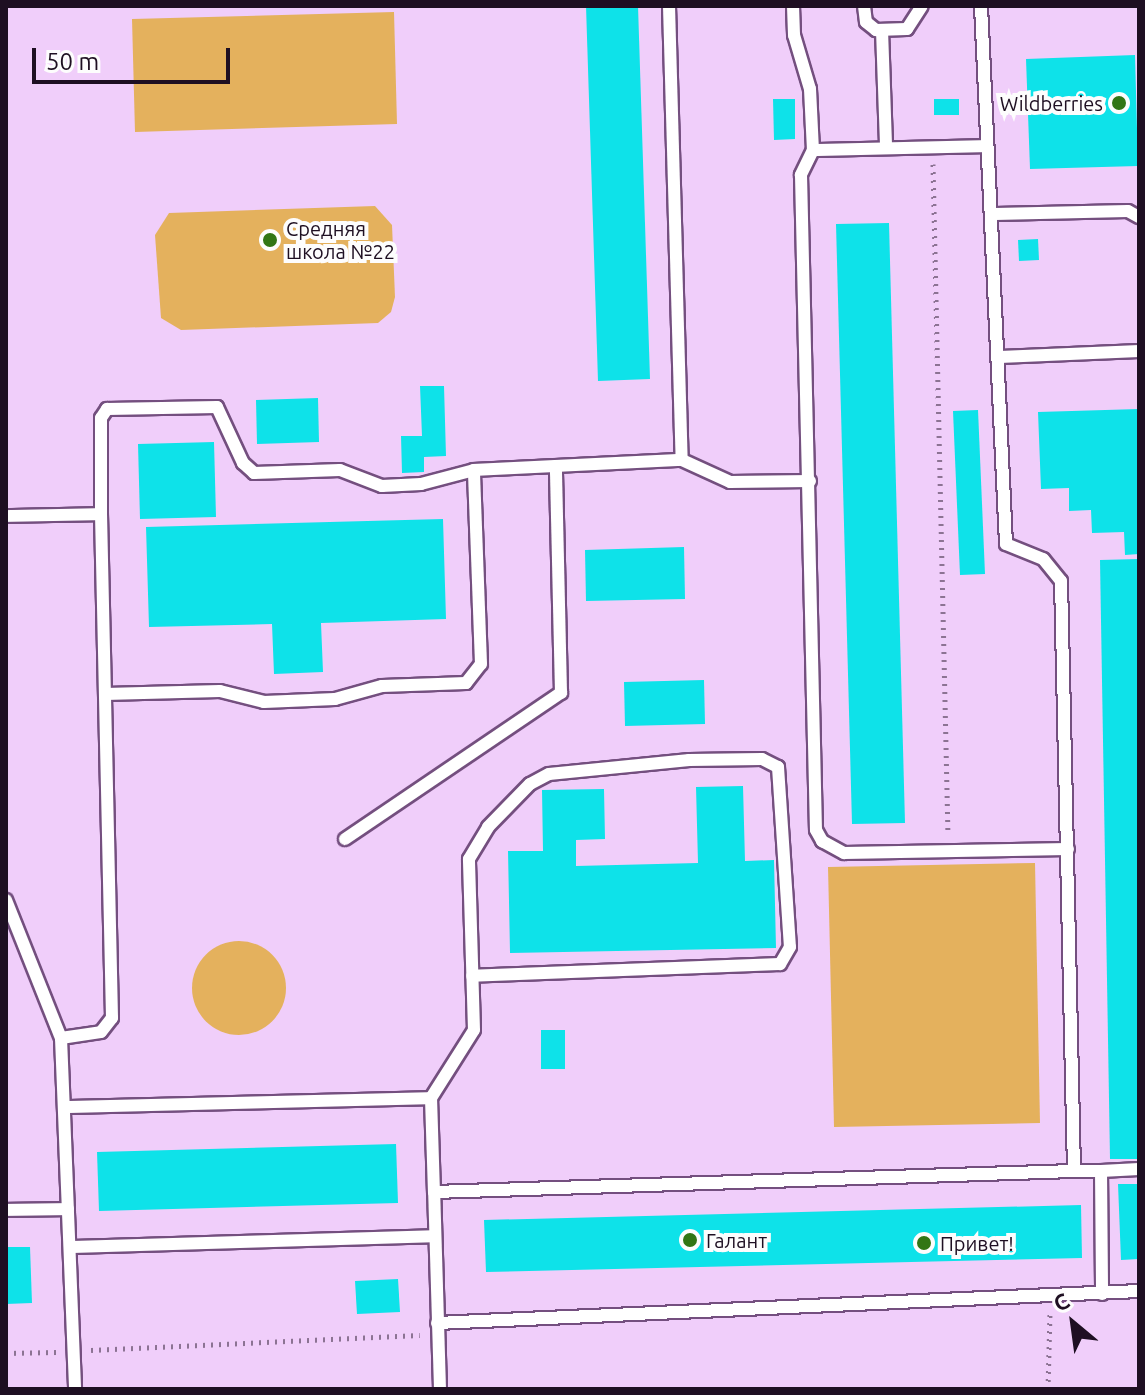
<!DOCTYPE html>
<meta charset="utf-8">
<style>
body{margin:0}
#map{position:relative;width:1145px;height:1395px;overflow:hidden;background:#f0cefa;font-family:Ubuntu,sans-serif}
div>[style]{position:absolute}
.green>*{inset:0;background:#e4b15d}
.round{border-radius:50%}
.building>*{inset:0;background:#0ee2e9}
.path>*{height:5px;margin-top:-2.5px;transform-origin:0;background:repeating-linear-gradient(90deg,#8c7393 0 2px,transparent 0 8px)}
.roads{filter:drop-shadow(2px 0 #744f7f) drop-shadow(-2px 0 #744f7f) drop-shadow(0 2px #744f7f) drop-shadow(0 -2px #744f7f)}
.lane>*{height:12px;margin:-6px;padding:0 6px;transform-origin:6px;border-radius:6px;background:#fff}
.dots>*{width:22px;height:22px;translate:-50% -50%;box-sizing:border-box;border:4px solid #fdfdfd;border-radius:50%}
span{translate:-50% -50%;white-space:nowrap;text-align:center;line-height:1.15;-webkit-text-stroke:8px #fdfdfd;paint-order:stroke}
.poi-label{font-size:20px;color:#1e0f22}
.right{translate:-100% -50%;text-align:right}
.left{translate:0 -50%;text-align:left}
.frame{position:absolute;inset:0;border:8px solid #1e0f22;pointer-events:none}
.north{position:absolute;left:1033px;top:1283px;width:80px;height:80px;-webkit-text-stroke:6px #fdfdfd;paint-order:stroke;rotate:331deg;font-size:22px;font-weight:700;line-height:32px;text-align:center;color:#1e0f22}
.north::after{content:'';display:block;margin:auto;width:28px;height:36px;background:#1e0f22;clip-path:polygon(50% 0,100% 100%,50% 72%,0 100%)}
.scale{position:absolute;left:32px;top:48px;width:198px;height:36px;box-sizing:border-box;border:4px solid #1e0f22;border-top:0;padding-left:10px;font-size:24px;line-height:28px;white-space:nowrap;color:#1e0f22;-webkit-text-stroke:6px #fdfdfd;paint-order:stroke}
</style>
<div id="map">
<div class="green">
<div style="clip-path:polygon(394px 12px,397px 124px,135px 132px,132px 19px)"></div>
<div style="clip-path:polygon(375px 206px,392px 225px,395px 297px,391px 312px,378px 323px,181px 330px,161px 318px,155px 235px,169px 213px)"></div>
<div style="clip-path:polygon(1035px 863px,1040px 1123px,834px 1127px,828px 867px)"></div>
<div class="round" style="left:192px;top:941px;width:94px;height:94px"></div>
</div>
<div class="building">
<div style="clip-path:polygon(586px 6px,638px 6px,650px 379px,598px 381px)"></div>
<div style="clip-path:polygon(1135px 55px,1138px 166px,1030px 169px,1026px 59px)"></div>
<div style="clip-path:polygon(773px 99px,795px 99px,795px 139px,774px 140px)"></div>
<div style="clip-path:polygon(934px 99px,959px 99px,959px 115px,934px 115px)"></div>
<div style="clip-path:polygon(889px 223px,905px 823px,852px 824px,836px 224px)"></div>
<div style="clip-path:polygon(1038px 239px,1039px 260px,1019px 261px,1018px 240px)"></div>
<div style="clip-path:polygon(420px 386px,444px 386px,446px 456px,424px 457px,424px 472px,402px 473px,401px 436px,422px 436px)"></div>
<div style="clip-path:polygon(318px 398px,319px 442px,257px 444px,256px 400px)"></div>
<div style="clip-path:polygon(1139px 409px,1139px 554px,1125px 555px,1124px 532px,1092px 533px,1091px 510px,1069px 511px,1069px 488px,1041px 489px,1038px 412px)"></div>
<div style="clip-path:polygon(978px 410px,985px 574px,960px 575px,953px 411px)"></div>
<div style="clip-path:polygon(214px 442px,216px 517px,140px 519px,138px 444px)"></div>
<div style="clip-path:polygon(443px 519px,446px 619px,321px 623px,323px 672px,274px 674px,272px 624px,149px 627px,146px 527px)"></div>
<div style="clip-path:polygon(684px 547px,685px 599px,586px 601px,585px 550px)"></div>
<div style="clip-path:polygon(1139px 559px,1139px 1159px,1110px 1159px,1100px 560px)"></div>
<div style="clip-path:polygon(704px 680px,705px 724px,625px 726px,624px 682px)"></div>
<div style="clip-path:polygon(743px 786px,745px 861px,774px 860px,776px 948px,510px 953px,508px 851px,543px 851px,542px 790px,604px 789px,605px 839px,576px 840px,576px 866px,698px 863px,696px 787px)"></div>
<div style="clip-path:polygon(541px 1030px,565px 1030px,565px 1069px,541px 1069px)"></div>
<div style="clip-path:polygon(396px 1144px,398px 1203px,99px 1211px,97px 1152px)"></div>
<div style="clip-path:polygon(1118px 1184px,1139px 1184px,1139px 1259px,1121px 1260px)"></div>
<div style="clip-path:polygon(1081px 1205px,1082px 1258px,486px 1272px,484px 1220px)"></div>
<div style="clip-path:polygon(6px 1247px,30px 1247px,32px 1303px,6px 1304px)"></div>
<div style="clip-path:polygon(398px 1279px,400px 1312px,357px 1314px,355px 1281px)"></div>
</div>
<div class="path">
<div style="left:933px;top:164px;width:670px;rotate:88.72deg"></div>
<div style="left:91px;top:1350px;width:329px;rotate:-2.6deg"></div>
<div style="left:6px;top:1353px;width:51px;rotate:-1.1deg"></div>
<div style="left:1048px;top:1389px;width:79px;rotate:-88.5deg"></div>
</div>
<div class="roads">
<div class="lane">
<div style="left:669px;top:6px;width:454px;rotate:88.4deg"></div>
<div style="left:682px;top:460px;width:53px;rotate:24.6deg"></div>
<div style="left:730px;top:482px;width:80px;rotate:-0.7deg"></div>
<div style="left:793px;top:6px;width:29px;rotate:88deg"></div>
<div style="left:794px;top:35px;width:56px;rotate:73.5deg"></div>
<div style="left:810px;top:89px;width:61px;rotate:87.2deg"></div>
<div style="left:813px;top:150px;width:28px;rotate:116deg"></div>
<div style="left:801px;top:175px;width:655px;rotate:88.69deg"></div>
<div style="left:816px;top:830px;width:13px;rotate:61deg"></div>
<div style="left:822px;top:841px;width:25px;rotate:29deg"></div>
<div style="left:844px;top:853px;width:224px;rotate:-1deg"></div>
<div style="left:864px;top:6px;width:16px;rotate:83deg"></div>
<div style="left:866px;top:22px;width:13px;rotate:39deg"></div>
<div style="left:876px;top:30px;width:31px;rotate:-2deg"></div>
<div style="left:907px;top:29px;width:27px;rotate:-57deg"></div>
<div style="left:882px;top:30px;width:117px;rotate:88deg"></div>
<div style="left:813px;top:150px;width:171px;rotate:-1.3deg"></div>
<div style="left:995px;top:214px;width:133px;rotate:-1.3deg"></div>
<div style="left:1128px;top:211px;width:13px;rotate:29deg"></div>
<div style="left:1000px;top:357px;width:139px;rotate:-2.5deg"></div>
<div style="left:6px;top:516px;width:95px;rotate:-1.2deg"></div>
<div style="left:105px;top:694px;width:115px;rotate:-1.5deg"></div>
<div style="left:220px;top:691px;width:45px;rotate:14deg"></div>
<div style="left:264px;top:702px;width:71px;rotate:-2.4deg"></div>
<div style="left:335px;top:699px;width:49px;rotate:-15.5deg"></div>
<div style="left:382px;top:686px;width:84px;rotate:-2deg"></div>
<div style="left:466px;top:683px;width:24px;rotate:-52deg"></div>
<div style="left:481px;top:664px;width:194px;rotate:-92.1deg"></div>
<div style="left:474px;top:470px;width:208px;rotate:-2.8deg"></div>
<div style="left:345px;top:839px;width:261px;rotate:-34.1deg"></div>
<div style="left:561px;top:693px;width:227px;rotate:-91.3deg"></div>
<div style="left:6px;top:900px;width:149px;rotate:68.3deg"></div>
<div style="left:61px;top:1038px;width:351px;rotate:87.7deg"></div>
<div style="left:61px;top:1038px;width:40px;rotate:-8.5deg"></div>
<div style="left:101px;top:1032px;width:18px;rotate:-52deg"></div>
<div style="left:112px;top:1018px;width:504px;rotate:-91.25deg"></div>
<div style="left:101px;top:514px;width:96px;rotate:-90deg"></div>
<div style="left:101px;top:418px;width:11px;rotate:-56deg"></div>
<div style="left:107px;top:409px;width:110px;rotate:-1deg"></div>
<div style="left:217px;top:407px;width:62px;rotate:65.1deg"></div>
<div style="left:243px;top:463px;width:15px;rotate:42deg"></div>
<div style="left:254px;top:473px;width:86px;rotate:-2deg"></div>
<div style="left:340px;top:470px;width:45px;rotate:20.9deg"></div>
<div style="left:382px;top:486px;width:39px;rotate:-3deg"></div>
<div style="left:421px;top:484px;width:55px;rotate:-14.8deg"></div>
<div style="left:431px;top:1098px;width:80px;rotate:-57.7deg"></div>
<div style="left:474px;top:1030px;width:171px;rotate:-91.7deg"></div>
<div style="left:469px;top:859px;width:37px;rotate:-59deg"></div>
<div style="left:488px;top:827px;width:60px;rotate:-45.7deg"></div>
<div style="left:530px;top:784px;width:21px;rotate:-28deg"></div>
<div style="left:549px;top:774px;width:141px;rotate:-5.7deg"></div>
<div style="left:689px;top:760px;width:73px;rotate:-0.8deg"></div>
<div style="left:762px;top:759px;width:18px;rotate:27deg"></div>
<div style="left:778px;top:767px;width:180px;rotate:86.2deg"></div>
<div style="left:790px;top:947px;width:20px;rotate:120deg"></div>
<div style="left:780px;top:964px;width:308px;rotate:177.8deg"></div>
<div style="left:65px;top:1107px;width:366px;rotate:-1.4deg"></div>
<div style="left:431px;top:1098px;width:94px;rotate:88.2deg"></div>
<div style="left:1074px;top:1171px;width:27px"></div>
<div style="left:1101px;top:1171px;width:123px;rotate:89.5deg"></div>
<div style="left:1101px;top:1171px;width:38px;rotate:-3deg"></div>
<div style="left:6px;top:1210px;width:62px;rotate:-0.9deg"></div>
<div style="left:70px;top:1247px;width:365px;rotate:-1.7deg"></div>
<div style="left:437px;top:1323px;width:703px;rotate:-2.61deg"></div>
<div style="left:440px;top:1389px;width:197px;rotate:-91.7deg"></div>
<div style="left:434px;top:1192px;width:640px;rotate:-1.88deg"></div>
<div style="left:1074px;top:1171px;width:590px;rotate:-91.26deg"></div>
<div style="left:1061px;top:581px;width:28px;rotate:-129deg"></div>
<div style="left:1043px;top:559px;width:40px;rotate:-158deg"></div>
<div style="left:1006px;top:544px;width:539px;rotate:-92.66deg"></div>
</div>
</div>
<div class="dots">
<div style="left:1119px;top:103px;background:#327615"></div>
<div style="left:270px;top:240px;background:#327615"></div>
<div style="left:690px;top:1240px;background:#327615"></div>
<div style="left:924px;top:1243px;background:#327615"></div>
</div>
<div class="poi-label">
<span class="right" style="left:1103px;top:103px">Wildberries</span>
<span class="left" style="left:286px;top:240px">Средняя<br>школа №22</span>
<span class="left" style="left:706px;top:1240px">Галант</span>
<span class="left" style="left:940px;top:1243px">Привет!</span>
</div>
<div class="frame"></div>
<div class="north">С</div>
<div class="scale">50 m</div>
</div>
